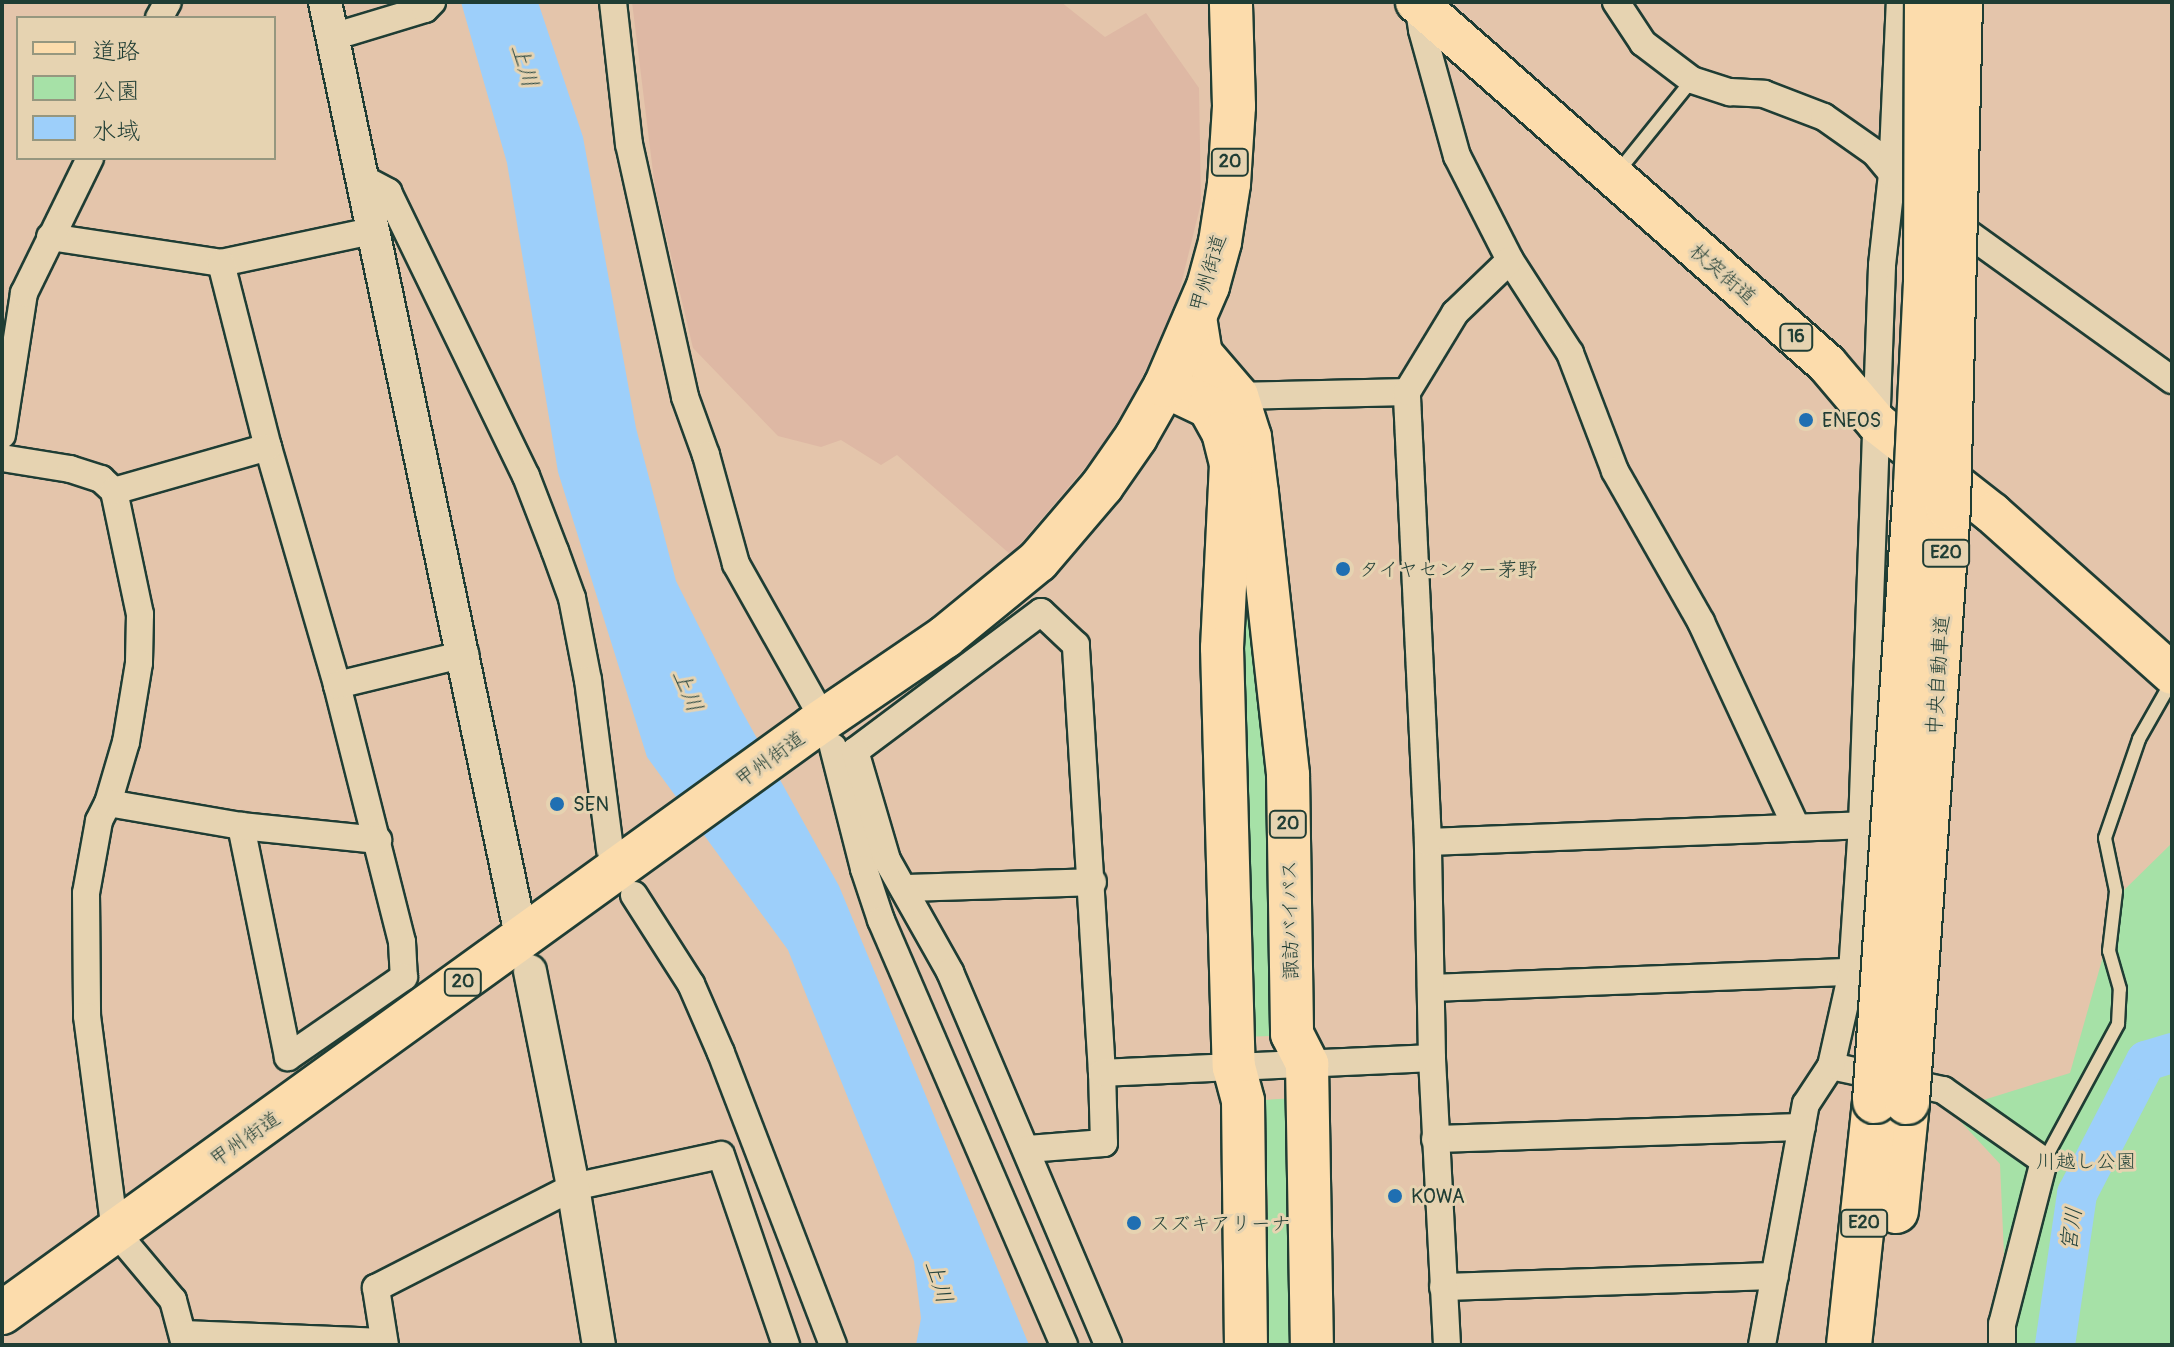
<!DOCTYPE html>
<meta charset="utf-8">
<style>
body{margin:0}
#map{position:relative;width:2174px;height:1347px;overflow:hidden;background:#e4c5ab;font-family:Pangolin,"Klee One",sans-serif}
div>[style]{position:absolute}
.built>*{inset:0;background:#deb8a4}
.green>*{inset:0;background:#a6e1a7}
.water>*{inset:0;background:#9dcffa}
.river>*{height:40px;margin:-20px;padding:0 20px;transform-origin:20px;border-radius:20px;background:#9dcffa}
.roads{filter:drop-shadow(2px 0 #1f3d34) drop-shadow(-2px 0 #1f3d34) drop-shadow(0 2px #1f3d34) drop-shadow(0 -2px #1f3d34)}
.service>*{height:12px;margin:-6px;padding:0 6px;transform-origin:6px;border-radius:6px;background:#e6d3b1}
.minor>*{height:26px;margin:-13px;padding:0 13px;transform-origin:13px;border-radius:13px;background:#e6d3b1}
.tertiary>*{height:32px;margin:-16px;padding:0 16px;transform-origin:16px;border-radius:16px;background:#e6d3b1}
.primary>*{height:40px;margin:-20px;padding:0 20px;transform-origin:20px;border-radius:20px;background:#fcdcac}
.trunk>*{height:42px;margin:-21px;padding:0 21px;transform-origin:21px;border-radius:21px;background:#fcdcac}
.motorway>*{height:44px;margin:-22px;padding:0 22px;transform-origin:22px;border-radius:22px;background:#fcdcac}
.bridges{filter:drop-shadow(2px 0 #1f3d34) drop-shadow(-2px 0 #1f3d34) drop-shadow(0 2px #1f3d34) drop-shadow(0 -2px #1f3d34)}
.motorway-bridge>*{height:44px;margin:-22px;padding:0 22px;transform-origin:22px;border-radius:22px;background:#fcdcac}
.dots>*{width:22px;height:22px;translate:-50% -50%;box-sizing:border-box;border:4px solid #e6d3b1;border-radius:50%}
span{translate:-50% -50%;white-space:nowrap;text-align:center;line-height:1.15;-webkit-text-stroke:6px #e6d3b1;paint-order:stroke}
.shield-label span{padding:2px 6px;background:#e6d3b1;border:2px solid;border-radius:6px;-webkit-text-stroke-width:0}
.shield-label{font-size:18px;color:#1f3d34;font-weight:700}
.street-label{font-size:20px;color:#1f3d34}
.poi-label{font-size:20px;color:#1f3d34}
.left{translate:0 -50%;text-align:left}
.park-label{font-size:20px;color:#26453a}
.water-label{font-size:22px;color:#25443e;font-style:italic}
.frame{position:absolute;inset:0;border:4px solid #1f3d34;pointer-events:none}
.legend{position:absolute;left:16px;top:16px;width:260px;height:144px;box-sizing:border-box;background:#e6d3b1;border:2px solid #96977f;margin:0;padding:10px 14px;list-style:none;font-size:24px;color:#1f3d34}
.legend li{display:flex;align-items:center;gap:16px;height:40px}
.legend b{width:40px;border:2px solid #96977f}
</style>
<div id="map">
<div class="built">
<div style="clip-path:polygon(632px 2px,1061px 2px,1105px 37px,1146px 13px,1199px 88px,1201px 203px,1177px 301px,1137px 389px,1099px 451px,1011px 555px,897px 455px,881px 465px,841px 440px,821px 447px,778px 436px,693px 348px,655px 188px)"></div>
</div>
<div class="green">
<div style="clip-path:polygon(1247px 455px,1269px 808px,1271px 1036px,1239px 1037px,1234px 845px)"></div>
<div style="clip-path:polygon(2172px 843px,2172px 1345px,2008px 1345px,2000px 1164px,1960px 1121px,1977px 1102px,2070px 1073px,2121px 893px)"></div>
<div style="clip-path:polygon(1296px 1098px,1300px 1345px,1262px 1345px,1268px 1205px,1263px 1100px)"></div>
</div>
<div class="water">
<div style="clip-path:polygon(461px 2px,538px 2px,583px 137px,636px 428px,676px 581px,739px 706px,839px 886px,1029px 1345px,916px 1345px,921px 1318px,914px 1261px,788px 950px,647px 757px,558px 472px,507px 163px)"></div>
</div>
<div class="river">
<div style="left:2055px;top:1345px;width:153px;rotate:-81.7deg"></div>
<div style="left:2077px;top:1194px;width:150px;rotate:-62.6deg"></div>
<div style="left:2146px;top:1061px;width:27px;rotate:-17deg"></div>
</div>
<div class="roads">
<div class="service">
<div style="left:1617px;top:173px;width:119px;rotate:-51.1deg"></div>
<div style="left:2044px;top:1161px;width:156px;rotate:-61.6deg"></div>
<div style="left:2118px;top:1024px;width:35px;rotate:-87deg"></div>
<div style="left:2120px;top:989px;width:40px;rotate:-106deg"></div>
<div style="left:2109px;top:951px;width:60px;rotate:-83.3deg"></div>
<div style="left:2116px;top:891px;width:54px;rotate:-101.7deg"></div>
<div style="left:2105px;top:838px;width:105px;rotate:-71deg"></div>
<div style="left:2139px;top:739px;width:67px;rotate:-60.4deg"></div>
</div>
<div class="minor">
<div style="left:613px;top:2px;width:143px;rotate:83.6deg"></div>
<div style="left:629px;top:144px;width:259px;rotate:77.5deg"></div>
<div style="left:685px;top:397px;width:62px;rotate:70.1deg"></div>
<div style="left:706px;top:455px;width:113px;rotate:74.6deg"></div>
<div style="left:736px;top:564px;width:161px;rotate:60.6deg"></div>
<div style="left:1616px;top:2px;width:49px;rotate:56.6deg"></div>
<div style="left:1643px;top:43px;width:61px;rotate:37.1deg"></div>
<div style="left:1692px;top:80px;width:40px;rotate:18deg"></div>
<div style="left:1730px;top:92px;width:34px;rotate:3deg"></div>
<div style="left:1764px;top:94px;width:64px;rotate:21deg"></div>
<div style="left:1824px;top:117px;width:62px;rotate:35.2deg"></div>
<div style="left:1875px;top:153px;width:35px;rotate:50deg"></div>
<div style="left:1418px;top:4px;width:26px;rotate:81deg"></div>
<div style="left:1422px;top:30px;width:131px;rotate:74.5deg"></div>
<div style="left:1457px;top:156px;width:117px;rotate:63deg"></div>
<div style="left:1510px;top:260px;width:111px;rotate:57.2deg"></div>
<div style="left:1570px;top:353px;width:126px;rotate:69.1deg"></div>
<div style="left:1615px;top:471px;width:174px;rotate:60.3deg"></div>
<div style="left:1701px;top:622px;width:226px;rotate:65.1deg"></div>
<div style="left:159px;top:18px;width:18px;rotate:-61deg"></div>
<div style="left:349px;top:32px;width:79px;rotate:-16.8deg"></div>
<div style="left:425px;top:9px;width:10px;rotate:-45deg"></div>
<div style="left:362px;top:178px;width:30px;rotate:28deg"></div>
<div style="left:388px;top:192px;width:316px;rotate:64.1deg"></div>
<div style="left:526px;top:476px;width:80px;rotate:68.9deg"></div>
<div style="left:555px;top:551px;width:50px;rotate:70.1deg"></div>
<div style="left:572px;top:598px;width:84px;rotate:79deg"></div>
<div style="left:588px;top:680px;width:171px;rotate:82.6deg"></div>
<div style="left:1948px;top:219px;width:276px;rotate:35.7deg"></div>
<div style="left:50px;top:237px;width:173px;rotate:8.6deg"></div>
<div style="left:221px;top:263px;width:154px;rotate:-12deg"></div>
<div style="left:221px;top:263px;width:190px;rotate:75.7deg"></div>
<div style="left:268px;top:447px;width:248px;rotate:73.8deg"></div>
<div style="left:337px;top:685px;width:265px;rotate:75.8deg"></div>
<div style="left:402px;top:942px;width:35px;rotate:87deg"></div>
<div style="left:404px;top:977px;width:141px;rotate:145.4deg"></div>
<div style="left:288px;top:1057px;width:236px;rotate:-101.5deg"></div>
<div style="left:1237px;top:396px;width:170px;rotate:-1.3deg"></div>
<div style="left:2px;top:435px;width:144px;rotate:-81.2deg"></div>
<div style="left:24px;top:293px;width:150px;rotate:-63.9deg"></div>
<div style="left:2px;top:458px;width:69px;rotate:9.2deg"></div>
<div style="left:70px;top:469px;width:33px;rotate:18deg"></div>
<div style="left:101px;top:479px;width:18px;rotate:43deg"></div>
<div style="left:114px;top:491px;width:126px;rotate:78.1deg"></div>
<div style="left:140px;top:614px;width:49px;rotate:91.2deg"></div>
<div style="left:139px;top:663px;width:80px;rotate:99.3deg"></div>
<div style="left:126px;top:742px;width:64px;rotate:106.4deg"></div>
<div style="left:108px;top:803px;width:20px;rotate:117deg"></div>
<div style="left:99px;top:821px;width:73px;rotate:100.2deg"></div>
<div style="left:86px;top:893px;width:123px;rotate:89.5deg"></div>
<div style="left:87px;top:1016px;width:217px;rotate:82.6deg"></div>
<div style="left:115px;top:1231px;width:90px;rotate:50deg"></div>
<div style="left:173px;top:1300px;width:47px;rotate:75.1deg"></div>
<div style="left:114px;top:491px;width:160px;rotate:-15.9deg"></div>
<div style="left:337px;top:685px;width:132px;rotate:-13.6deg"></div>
<div style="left:833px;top:747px;width:126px;rotate:75.7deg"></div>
<div style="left:864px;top:869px;width:54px;rotate:71.6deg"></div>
<div style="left:881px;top:920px;width:463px;rotate:66.7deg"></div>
<div style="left:108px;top:803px;width:135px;rotate:9.8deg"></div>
<div style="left:241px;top:826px;width:138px;rotate:5.8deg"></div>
<div style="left:1428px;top:842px;width:434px;rotate:-2.2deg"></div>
<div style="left:904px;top:888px;width:189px;rotate:-1.8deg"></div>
<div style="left:634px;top:895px;width:106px;rotate:57.4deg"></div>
<div style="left:691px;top:984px;width:75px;rotate:66.5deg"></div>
<div style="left:721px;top:1053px;width:313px;rotate:69deg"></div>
<div style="left:1431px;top:988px;width:421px;rotate:-2.2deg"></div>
<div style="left:1831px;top:1066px;width:115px;rotate:12.1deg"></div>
<div style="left:1943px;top:1090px;width:123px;rotate:35.1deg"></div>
<div style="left:2044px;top:1161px;width:168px;rotate:104.4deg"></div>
<div style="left:2002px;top:1324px;width:21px;rotate:90deg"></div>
<div style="left:1102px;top:1073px;width:429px;rotate:-93.5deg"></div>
<div style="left:1076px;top:645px;width:48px;rotate:-136.7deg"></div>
<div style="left:1041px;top:612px;width:232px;rotate:143.2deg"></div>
<div style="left:855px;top:751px;width:114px;rotate:73.6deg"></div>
<div style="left:887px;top:860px;width:129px;rotate:60.6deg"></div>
<div style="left:950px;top:972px;width:405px;rotate:67deg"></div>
<div style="left:1435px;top:1139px;width:367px;rotate:-1.9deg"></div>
<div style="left:1028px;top:1149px;width:76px;rotate:-4.5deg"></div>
<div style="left:1104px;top:1143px;width:70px;rotate:-91.6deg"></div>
<div style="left:1102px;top:1073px;width:330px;rotate:-2.6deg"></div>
<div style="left:1443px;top:1287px;width:332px;rotate:-1.9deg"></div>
<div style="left:183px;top:1334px;width:201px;rotate:2.3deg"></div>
<div style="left:385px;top:1345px;width:58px;rotate:-99deg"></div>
<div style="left:376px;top:1288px;width:221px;rotate:-27.1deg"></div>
<div style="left:573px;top:1187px;width:151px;rotate:-12.2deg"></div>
<div style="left:721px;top:1155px;width:201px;rotate:71.1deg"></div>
<div style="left:1447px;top:1345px;width:287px;rotate:-93deg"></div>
<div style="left:1432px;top:1058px;width:216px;rotate:-91.1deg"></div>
<div style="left:1428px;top:842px;width:450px;rotate:-92.7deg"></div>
<div style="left:1407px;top:392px;width:92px;rotate:-58.7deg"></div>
<div style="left:1455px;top:313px;width:76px;rotate:-43.9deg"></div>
<div style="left:1762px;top:1345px;width:245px;rotate:-79.7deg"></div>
<div style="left:1806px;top:1104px;width:45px;rotate:-56.7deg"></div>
<div style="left:1831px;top:1066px;width:96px;rotate:-77.4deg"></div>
<div style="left:1852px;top:972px;width:147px;rotate:-86.1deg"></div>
<div style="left:1862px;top:825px;width:560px;rotate:-87.95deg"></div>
<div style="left:1882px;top:265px;width:91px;rotate:-83.7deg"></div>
<div style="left:1892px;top:175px;width:173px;rotate:-87.4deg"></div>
</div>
<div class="tertiary">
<div style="left:325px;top:2px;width:939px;rotate:78.14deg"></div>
<div style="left:530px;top:971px;width:220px;rotate:78.7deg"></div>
<div style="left:573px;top:1187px;width:160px;rotate:80.7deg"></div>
</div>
<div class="primary">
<div style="left:1416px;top:2px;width:548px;rotate:41.37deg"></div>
<div style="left:1827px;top:364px;width:77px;rotate:49.7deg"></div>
<div style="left:1877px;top:423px;width:146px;rotate:38deg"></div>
<div style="left:1992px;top:513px;width:241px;rotate:41.8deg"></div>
</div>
<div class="trunk">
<div style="left:1195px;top:317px;width:37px;rotate:81deg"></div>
<div style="left:1201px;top:354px;width:55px;rotate:49.4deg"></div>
<div style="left:1237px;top:396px;width:43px;rotate:72.4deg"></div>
<div style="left:1250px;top:437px;width:56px;rotate:82.9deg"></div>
<div style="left:1257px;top:493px;width:284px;rotate:83.7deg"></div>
<div style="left:1288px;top:775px;width:259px;rotate:89.1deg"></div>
<div style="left:1292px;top:1034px;width:34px;rotate:63deg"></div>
<div style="left:1307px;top:1064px;width:281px;rotate:89deg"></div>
<div style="left:1165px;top:386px;width:49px;rotate:25.5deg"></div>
<div style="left:1209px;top:407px;width:29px;rotate:61deg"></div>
<div style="left:1223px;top:432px;width:33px;rotate:76deg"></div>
<div style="left:1231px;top:464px;width:184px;rotate:92.8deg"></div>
<div style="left:1222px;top:648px;width:419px;rotate:88.4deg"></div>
<div style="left:1234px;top:1067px;width:35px;rotate:75deg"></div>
<div style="left:1243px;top:1101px;width:244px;rotate:89.3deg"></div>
<div style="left:2px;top:1313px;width:1001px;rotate:-35.85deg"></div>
<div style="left:813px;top:727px;width:160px;rotate:-34.3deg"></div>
<div style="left:945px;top:637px;width:120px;rotate:-39.3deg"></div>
<div style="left:1038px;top:561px;width:99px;rotate:-49.5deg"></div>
<div style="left:1102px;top:486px;width:60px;rotate:-55.2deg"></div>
<div style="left:1136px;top:437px;width:59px;rotate:-60.4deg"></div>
<div style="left:1165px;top:386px;width:109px;rotate:-66.7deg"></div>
<div style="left:1208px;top:286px;width:46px;rotate:-74.7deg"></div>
<div style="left:1220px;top:242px;width:59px;rotate:-81.2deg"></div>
<div style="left:1229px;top:184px;width:78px;rotate:-86.3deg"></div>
<div style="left:1234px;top:106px;width:104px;rotate:-91.7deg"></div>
</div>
<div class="motorway">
<div style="left:1896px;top:1211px;width:110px;rotate:-84.2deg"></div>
<div style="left:1849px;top:1345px;width:245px;rotate:-83.9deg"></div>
</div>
</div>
<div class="bridges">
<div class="motorway-bridge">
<div style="left:1875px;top:1101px;width:616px;rotate:-86.19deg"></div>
<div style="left:1916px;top:486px;width:207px;rotate:-87.2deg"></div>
<div style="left:1926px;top:279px;width:277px;rotate:-89.8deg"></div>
<div style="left:1907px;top:1102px;width:596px;rotate:-86.06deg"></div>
<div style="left:1948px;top:507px;width:505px;rotate:-88.64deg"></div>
</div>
</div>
<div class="dots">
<div style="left:1806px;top:420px;background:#1f6fb2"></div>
<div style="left:1343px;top:569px;background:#1f6fb2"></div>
<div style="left:557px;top:804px;background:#1f6fb2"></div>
<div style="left:1395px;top:1196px;background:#1f6fb2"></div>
<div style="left:1134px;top:1223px;background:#1f6fb2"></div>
</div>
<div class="shield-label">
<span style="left:1230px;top:162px">20</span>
<span style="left:1796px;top:337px">16</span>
<span style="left:1946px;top:553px">E20</span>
<span style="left:1288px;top:824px">20</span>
<span style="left:463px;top:982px">20</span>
<span style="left:1864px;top:1223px">E20</span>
</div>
<div class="street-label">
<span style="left:1208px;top:273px;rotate:-73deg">甲州街道</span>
<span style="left:1723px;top:274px;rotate:41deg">杖突街道</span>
<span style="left:1938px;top:675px;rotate:-86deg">中央自動車道</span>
<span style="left:770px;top:759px;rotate:-36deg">甲州街道</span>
<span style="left:1290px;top:920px;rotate:-91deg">諏訪バイパス</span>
<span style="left:245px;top:1139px;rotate:-35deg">甲州街道</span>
</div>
<div class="poi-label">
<span class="left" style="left:1822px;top:420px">ENEOS</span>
<span class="left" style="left:1359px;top:569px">タイヤセンター茅野</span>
<span class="left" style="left:573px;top:804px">SEN</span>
<span class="left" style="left:1411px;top:1196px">KOWA</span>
<span class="left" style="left:1150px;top:1223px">スズキアリーナ</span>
</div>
<div class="park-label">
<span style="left:2086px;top:1161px">川越し公園</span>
</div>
<div class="water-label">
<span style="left:524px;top:66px;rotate:73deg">上川</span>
<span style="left:687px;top:691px;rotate:67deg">上川</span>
<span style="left:2072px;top:1229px;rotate:-82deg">宮川</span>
<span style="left:938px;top:1282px;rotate:72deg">上川</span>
</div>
<div class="frame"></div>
<ul class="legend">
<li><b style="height:10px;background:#fcdcac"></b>道路</li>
<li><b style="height:22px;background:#a6e1a7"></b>公園</li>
<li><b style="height:22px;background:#9dcffa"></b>水域</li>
</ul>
</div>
